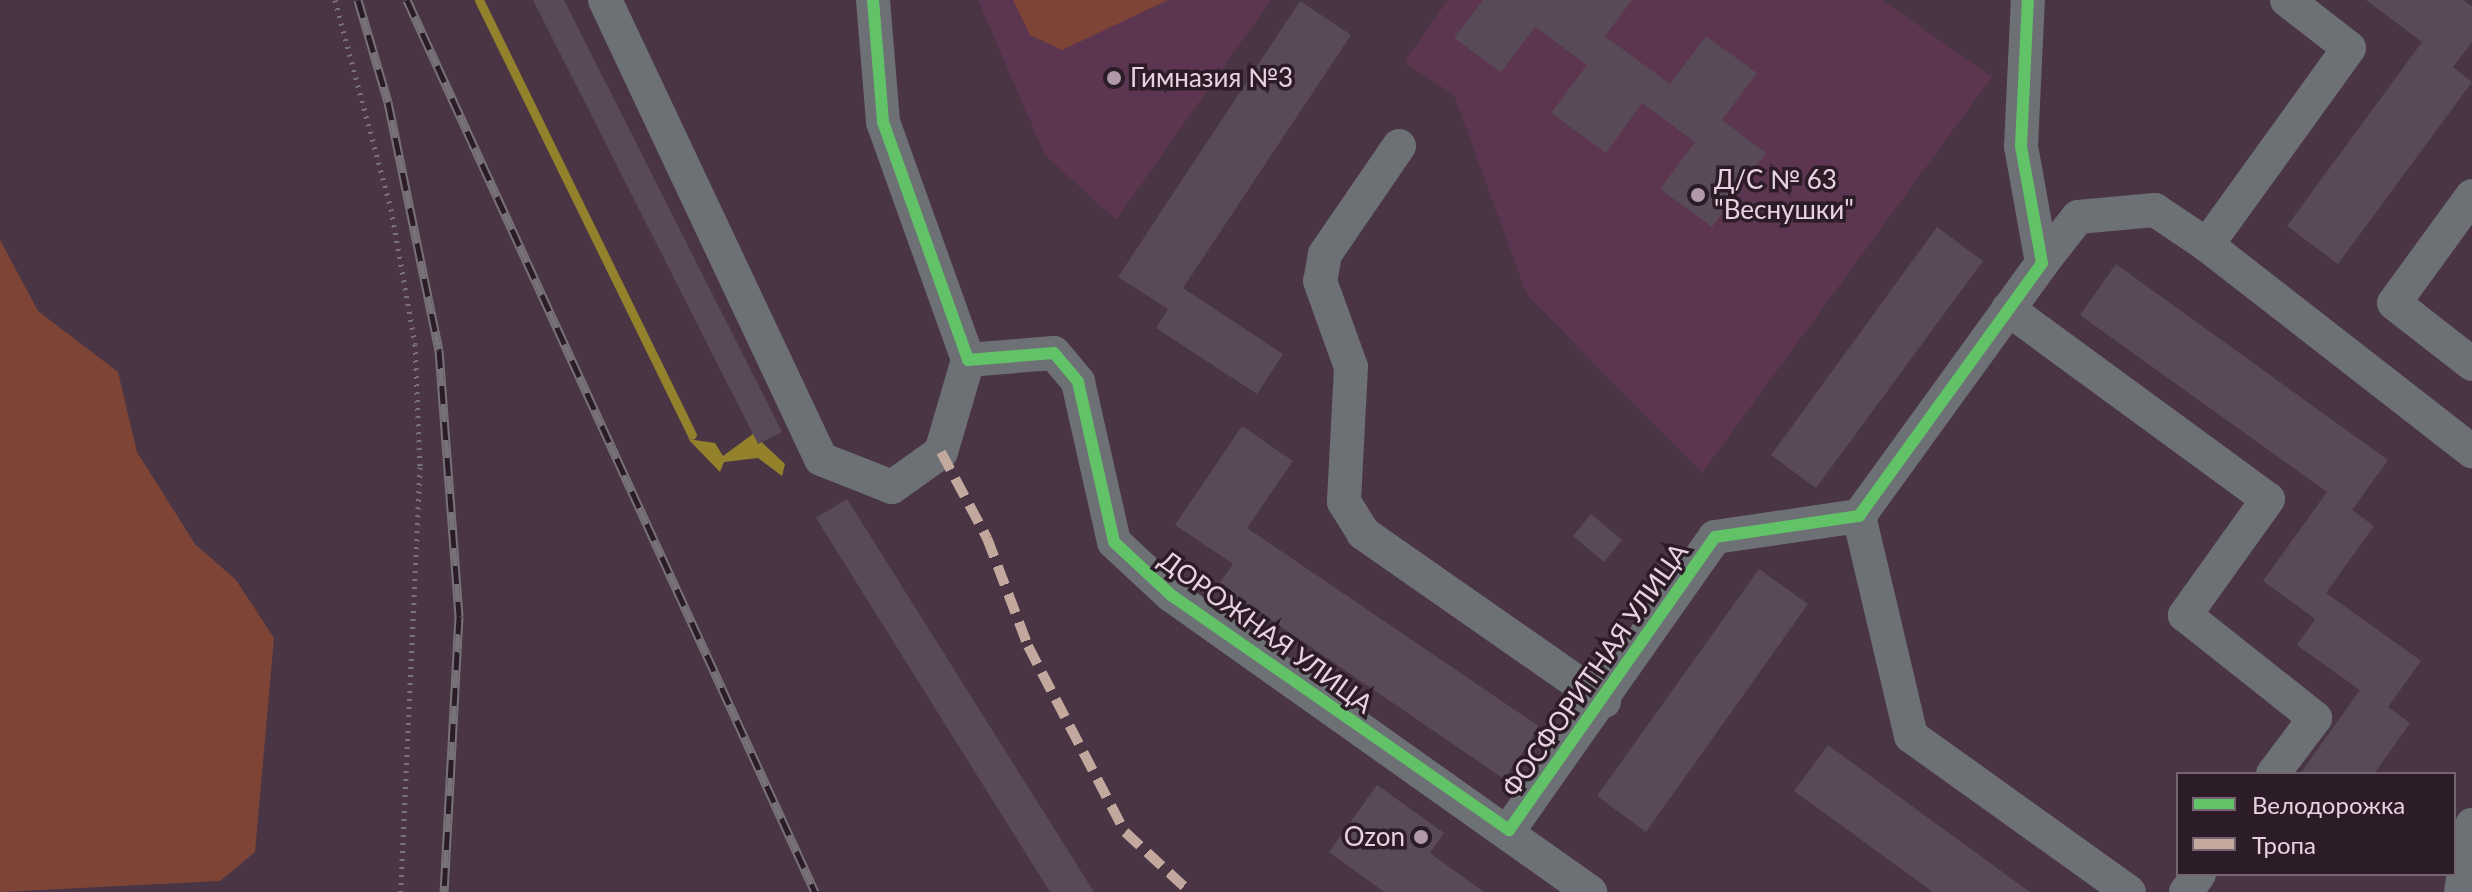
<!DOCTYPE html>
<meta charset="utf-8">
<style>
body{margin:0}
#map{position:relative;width:2472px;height:892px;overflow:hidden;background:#493544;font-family:Lato,sans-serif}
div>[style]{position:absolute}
.built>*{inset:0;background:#5c3551}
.green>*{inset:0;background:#7e4536}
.water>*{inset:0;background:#93812b}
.stream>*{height:9px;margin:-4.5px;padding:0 4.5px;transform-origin:4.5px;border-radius:4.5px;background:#93812b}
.building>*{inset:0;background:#594a57}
.path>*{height:5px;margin-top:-2.5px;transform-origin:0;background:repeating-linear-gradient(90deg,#76747a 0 2px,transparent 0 8px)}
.minor>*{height:34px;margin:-17px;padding:0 17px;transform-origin:17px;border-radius:17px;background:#6d7074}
.rail>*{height:9px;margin-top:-4.5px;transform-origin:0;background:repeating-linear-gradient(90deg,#2c1c27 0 18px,#777178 0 36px);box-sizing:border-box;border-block:2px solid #777178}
.quiet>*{height:10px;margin-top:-5px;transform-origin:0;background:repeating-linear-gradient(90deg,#c3a89e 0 20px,transparent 0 30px)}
.cycleway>*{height:12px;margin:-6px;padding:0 6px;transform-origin:6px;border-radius:6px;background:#61c268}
.dots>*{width:22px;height:22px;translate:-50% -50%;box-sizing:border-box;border:4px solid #2c1c27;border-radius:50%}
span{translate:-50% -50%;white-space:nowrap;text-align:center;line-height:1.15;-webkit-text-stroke:7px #2c1c27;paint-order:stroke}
.poi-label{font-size:26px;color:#e8d1e0}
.left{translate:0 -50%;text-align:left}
.right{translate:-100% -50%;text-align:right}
.street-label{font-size:26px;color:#e8d1e0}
.legend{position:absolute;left:2176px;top:772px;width:280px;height:104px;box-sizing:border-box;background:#2c1c27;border:2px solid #776471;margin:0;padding:10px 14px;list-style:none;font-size:24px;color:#e8d1e0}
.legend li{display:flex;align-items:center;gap:16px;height:40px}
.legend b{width:40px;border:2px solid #776471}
</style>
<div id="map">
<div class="built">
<div style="clip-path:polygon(978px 0,1271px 0,1116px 220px,1045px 155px)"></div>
<div style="clip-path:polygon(1448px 0,1882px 0,1992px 77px,1702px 473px,1527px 295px,1454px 95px,1404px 62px)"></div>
</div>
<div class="green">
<div style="clip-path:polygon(1013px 0,1168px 0,1062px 50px,1030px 35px)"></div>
<div style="clip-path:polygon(0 240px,38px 311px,118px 372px,137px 452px,195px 544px,236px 580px,274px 638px,255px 852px,220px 881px,0 892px)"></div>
</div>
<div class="water">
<div style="clip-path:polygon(753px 434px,785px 464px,782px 476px,758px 458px,724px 462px,720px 472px,688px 439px,715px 443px,723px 456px)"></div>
</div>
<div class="stream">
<div style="left:479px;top:0;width:484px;rotate:63.9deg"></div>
</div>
<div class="building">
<div style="clip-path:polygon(533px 0,564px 0,782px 432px,758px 444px)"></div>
<div style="clip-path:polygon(1483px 0,1632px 0,1605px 36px,1670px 84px,1706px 36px,1757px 73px,1722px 120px,1766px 153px,1712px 227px,1660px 189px,1695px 142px,1642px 103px,1606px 153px,1551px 113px,1587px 65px,1535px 27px,1501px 72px,1454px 38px)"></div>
<div style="clip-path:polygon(2366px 0,2463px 0,2472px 6px,2472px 42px,2453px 67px,2472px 82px,2338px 264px,2287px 226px,2422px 42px)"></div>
<div style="clip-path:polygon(1300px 1px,1351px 35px,1183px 288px,1283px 354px,1257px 394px,1156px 328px,1168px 309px,1118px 277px)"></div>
<div style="clip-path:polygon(1937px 227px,1983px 261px,1816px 488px,1771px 455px)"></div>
<div style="clip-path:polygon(2116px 264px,2388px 460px,2352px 510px,2374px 526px,2326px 593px,2421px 661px,2388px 707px,2410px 723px,2374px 774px,2300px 774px,2360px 690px,2297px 645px,2315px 619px,2263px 581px,2327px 492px,2080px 315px)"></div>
<div style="clip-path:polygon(1242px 426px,1293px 461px,1247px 528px,1540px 727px,1504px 779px,1219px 584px,1233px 564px,1175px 525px)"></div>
<div style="clip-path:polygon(847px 499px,1094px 892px,1050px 892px,816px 518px)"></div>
<div style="clip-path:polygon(1591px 514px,1622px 540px,1604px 562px,1573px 536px)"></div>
<div style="clip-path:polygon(1759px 569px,1808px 604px,1646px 832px,1597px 796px)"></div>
<div style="clip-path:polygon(1828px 745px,2030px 892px,1933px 892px,1794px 791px)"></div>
<div style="clip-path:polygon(1377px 785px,1444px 833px,1430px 853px,1484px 892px,1384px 892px,1329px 852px)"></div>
</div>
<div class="path">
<div style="left:335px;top:0;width:216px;rotate:75deg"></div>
<div style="left:391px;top:209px;width:137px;rotate:79.9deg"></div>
<div style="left:415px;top:344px;width:123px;rotate:87.7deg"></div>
<div style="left:420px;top:467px;width:425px;rotate:92.6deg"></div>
</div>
<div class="minor">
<div style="left:605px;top:0;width:507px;rotate:64.8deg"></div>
<div style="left:821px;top:459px;width:76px;rotate:21.5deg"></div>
<div style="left:892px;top:487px;width:60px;rotate:-35.5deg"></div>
<div style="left:941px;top:452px;width:96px;rotate:-73.6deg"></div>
<div style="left:873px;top:0;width:122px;rotate:85.3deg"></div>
<div style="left:883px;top:122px;width:253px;rotate:70.3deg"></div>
<div style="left:2287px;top:0;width:78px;rotate:37.7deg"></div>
<div style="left:2349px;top:48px;width:243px;rotate:125.8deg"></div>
<div style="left:2207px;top:245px;width:336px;rotate:37.9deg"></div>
<div style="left:1399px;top:146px;width:131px;rotate:124.4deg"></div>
<div style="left:1325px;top:254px;width:27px;rotate:100deg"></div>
<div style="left:1320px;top:281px;width:91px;rotate:70.2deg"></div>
<div style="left:1351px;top:367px;width:135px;rotate:93deg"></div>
<div style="left:1344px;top:502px;width:36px;rotate:58deg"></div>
<div style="left:1363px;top:533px;width:294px;rotate:34.9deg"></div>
<div style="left:2472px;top:196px;width:132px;rotate:126.1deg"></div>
<div style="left:2394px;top:303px;width:99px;rotate:38deg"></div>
<div style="left:2042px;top:263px;width:58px;rotate:-52deg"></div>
<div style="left:2078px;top:217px;width:77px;rotate:-5.2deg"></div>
<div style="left:2155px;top:210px;width:63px;rotate:33.9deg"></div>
<div style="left:2008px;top:309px;width:322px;rotate:36.2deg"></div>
<div style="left:2268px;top:499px;width:143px;rotate:125.6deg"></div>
<div style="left:2185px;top:615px;width:166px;rotate:38.4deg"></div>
<div style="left:2315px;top:718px;width:70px;rotate:126.9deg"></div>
<div style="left:968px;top:360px;width:86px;rotate:-4.7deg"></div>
<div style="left:1054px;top:353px;width:38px;rotate:50deg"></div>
<div style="left:1078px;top:382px;width:164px;rotate:77.3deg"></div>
<div style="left:1114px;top:542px;width:78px;rotate:42.9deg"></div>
<div style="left:1171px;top:595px;width:514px;rotate:35.33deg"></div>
<div style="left:1859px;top:516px;width:226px;rotate:76.7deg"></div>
<div style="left:1911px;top:736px;width:268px;rotate:35.6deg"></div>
<div style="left:1509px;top:830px;width:358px;rotate:-54.9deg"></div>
<div style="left:1715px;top:537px;width:146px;rotate:-8.3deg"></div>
<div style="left:1859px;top:516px;width:312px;rotate:-54.1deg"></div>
<div style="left:2042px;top:263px;width:119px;rotate:-100.2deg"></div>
<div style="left:2021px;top:146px;width:146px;rotate:-87.3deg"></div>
<div style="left:2186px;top:892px;width:22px;rotate:-54deg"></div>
<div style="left:2461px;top:892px;width:68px;rotate:-80.7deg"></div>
</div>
<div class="rail">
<div style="left:358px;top:0;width:106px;rotate:73.6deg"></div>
<div style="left:388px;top:102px;width:253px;rotate:78.4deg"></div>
<div style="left:439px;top:350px;width:267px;rotate:85.7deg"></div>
<div style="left:459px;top:616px;width:276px;rotate:93.1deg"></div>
<div style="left:407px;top:0;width:981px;rotate:65.42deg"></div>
</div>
<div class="quiet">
<div style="left:941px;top:452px;width:98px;rotate:61.9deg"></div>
<div style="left:987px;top:538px;width:116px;rotate:69.2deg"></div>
<div style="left:1028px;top:646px;width:210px;rotate:62.5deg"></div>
<div style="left:1125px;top:832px;width:88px;rotate:42.7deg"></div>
</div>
<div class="cycleway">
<div style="left:873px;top:0;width:122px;rotate:85.3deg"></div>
<div style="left:883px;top:122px;width:253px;rotate:70.3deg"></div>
<div style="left:968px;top:360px;width:86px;rotate:-4.7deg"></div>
<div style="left:1054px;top:353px;width:38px;rotate:50deg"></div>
<div style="left:1078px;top:382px;width:164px;rotate:77.3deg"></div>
<div style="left:1114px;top:542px;width:78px;rotate:42.9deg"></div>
<div style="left:1171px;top:595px;width:412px;rotate:34.8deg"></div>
<div style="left:1509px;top:830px;width:358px;rotate:-54.9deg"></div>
<div style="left:1715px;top:537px;width:146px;rotate:-8.3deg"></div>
<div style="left:1859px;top:516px;width:312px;rotate:-54.1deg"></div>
<div style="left:2042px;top:263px;width:119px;rotate:-100.2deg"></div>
<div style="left:2021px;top:146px;width:146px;rotate:-87.3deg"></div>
</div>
<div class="dots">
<div style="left:1114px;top:78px;background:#b09aa9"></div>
<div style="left:1698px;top:195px;background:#b09aa9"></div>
<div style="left:1421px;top:837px;background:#b09aa9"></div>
</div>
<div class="poi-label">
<span class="left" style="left:1130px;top:78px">Гимназия №3</span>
<span class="left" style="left:1714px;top:195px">Д/С № 63<br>"Веснушки"</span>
<span class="right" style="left:1405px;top:837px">Ozon</span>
</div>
<div class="street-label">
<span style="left:1266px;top:632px;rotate:36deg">ДОРОЖНАЯ УЛИЦА</span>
<span style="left:1595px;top:670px;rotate:-55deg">ФОСФОРИТНАЯ УЛИЦА</span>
</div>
<ul class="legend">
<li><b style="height:10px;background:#61c268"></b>Велодорожка</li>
<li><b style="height:10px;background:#c3a89e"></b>Тропа</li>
</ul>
</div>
